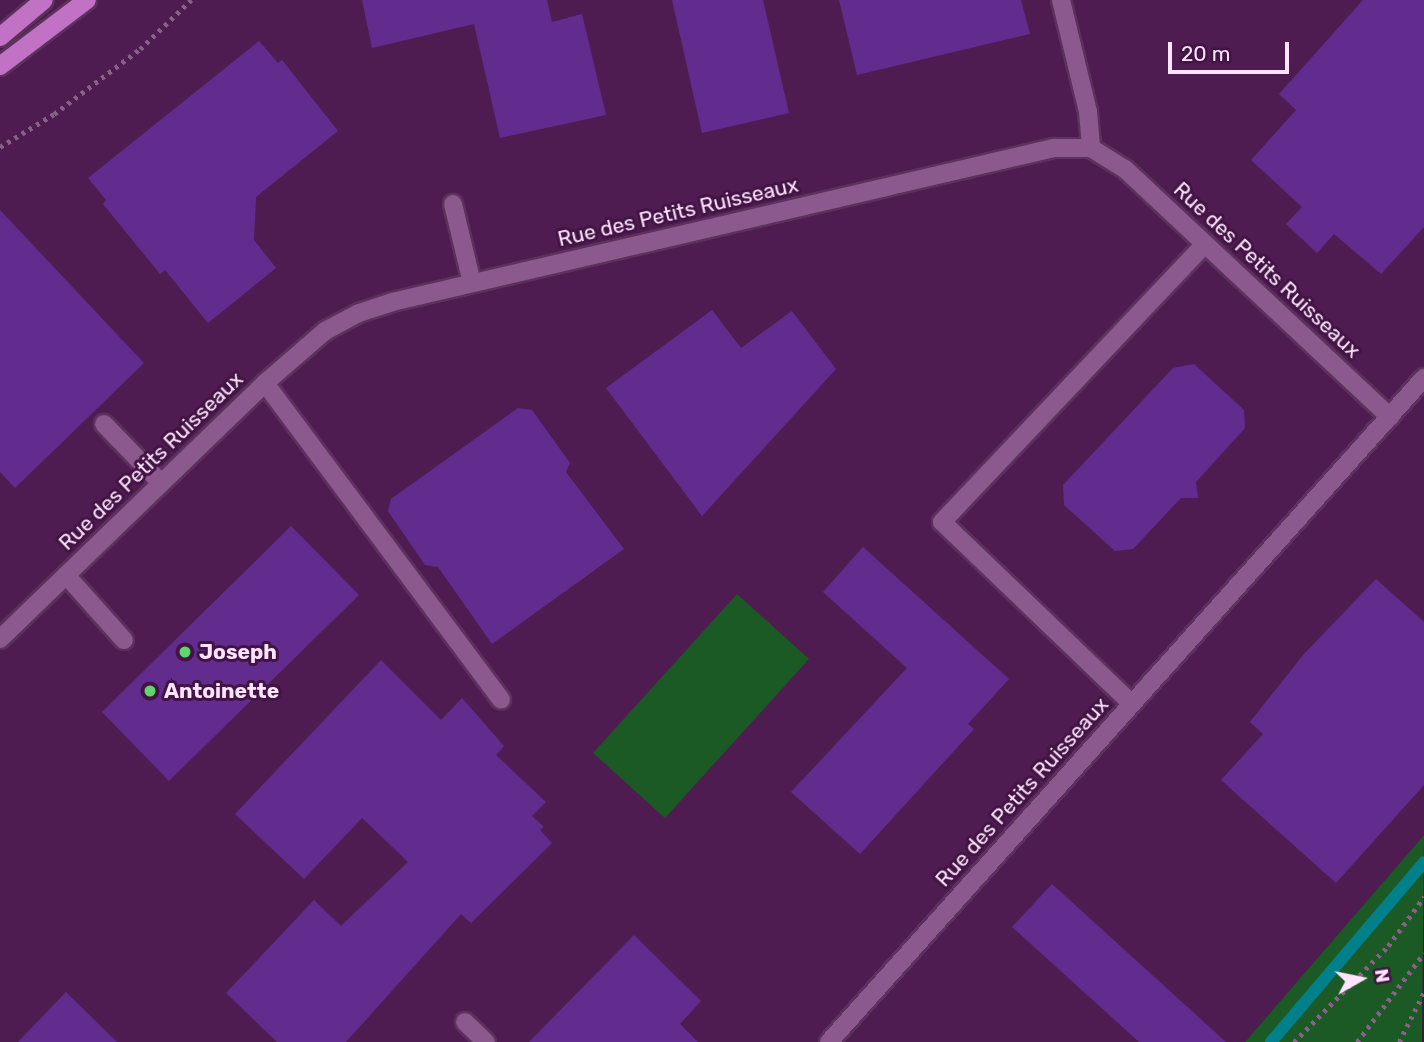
<!DOCTYPE html>
<style>
body{margin:0}
#map{position:relative;width:1424px;height:1042px;overflow:hidden;background:#411443;font-family:Rubik,sans-serif}
div>[style]{position:absolute}
.built>*{inset:0;background:#4f1c51}
.green>*{inset:0;background:#1b5a24}
.stream>*{height:12px;margin:-6px;padding:0 6px;transform-origin:6px;border-radius:6px;background:#00808b}
.building>*{inset:0;background:#622c8e}
.path>*{height:4.5px;margin-top:-2.25px;transform-origin:0;background:repeating-linear-gradient(90deg,#886189 0 3.5px,transparent 0 8.5px)}
.roads{filter:drop-shadow(2px 0 #5c315d) drop-shadow(-2px 0 #5c315d) drop-shadow(0 2px #5c315d) drop-shadow(0 -2px #5c315d)}
.lane>*{height:18px;margin:-9px;padding:0 9px;transform-origin:9px;border-radius:9px;background:#8b598d}
.street>*{height:18px;margin:-9px;padding:0 9px;transform-origin:9px;border-radius:9px;background:#8b598d}
.secondary>*{height:18px;margin:-9px;padding:0 9px;transform-origin:9px;border-radius:9px;background:#c272c5}
.dots>*{width:19px;height:19px;translate:-50% -50%;box-sizing:border-box;border:4px solid #411443;border-radius:50%}
span{translate:-50% -50%;white-space:nowrap;text-align:center;line-height:1.15;-webkit-text-stroke:6px #411443;paint-order:stroke}
.street-label{font-size:21px;color:#ffe3ff}
.poi-label{font-size:21px;color:#ffe3ff;font-weight:700}
.left{translate:0 -50%;text-align:left}
.north{position:absolute;left:1326px;top:944px;width:70px;height:70px;-webkit-text-stroke:5px #411443;paint-order:stroke;rotate:81deg;font-size:19px;font-weight:700;line-height:28px;text-align:center;color:#ffe3ff}
.north::after{content:'';display:block;margin:auto;width:24px;height:32px;background:#ffe3ff;clip-path:polygon(50% 0,100% 100%,50% 72%,0 100%)}
.scale{position:absolute;left:1168px;top:42px;width:121px;height:32px;box-sizing:border-box;border:4px solid #ffe3ff;border-top:0;padding-left:9px;font-size:21px;line-height:24px;white-space:nowrap;color:#ffe3ff;-webkit-text-stroke:5px #411443;paint-order:stroke}
</style>
<div id="map">
<div class="built">
<div style="clip-path:polygon(0 0,1424px 0,1424px 835px,1245px 1042px,0 1042px)"></div>
</div>
<div class="green">
<div style="clip-path:polygon(737px 594px,809px 659px,665px 818px,593px 753px)"></div>
<div style="clip-path:polygon(1424px 835px,1422px 1042px,1245px 1042px)"></div>
</div>
<div class="stream">
<div style="left:1271px;top:1042px;width:236px;rotate:-49.6deg"></div>
</div>
<div class="building">
<div style="clip-path:polygon(362px 0,547px 0,552px 22px,582px 14px,606px 115px,500px 138px,474px 24px,372px 48px)"></div>
<div style="clip-path:polygon(672px 0,763px 0,789px 113px,702px 133px)"></div>
<div style="clip-path:polygon(839px 0,1021px 0,1030px 34px,857px 75px)"></div>
<div style="clip-path:polygon(1363px 0,1424px 0,1424px 227px,1381px 274px,1334px 234px,1317px 253px,1286px 224px,1302px 207px,1251px 160px,1296px 110px,1279px 94px)"></div>
<div style="clip-path:polygon(259px 41px,278px 63px,282px 60px,338px 131px,256px 197px,254px 240px,276px 268px,208px 323px,165px 270px,160px 274px,103px 204px,106px 200px,88px 178px)"></div>
<div style="clip-path:polygon(0 210px,144px 363px,15px 488px,0 472px)"></div>
<div style="clip-path:polygon(712px 310px,741px 348px,792px 311px,836px 369px,702px 516px,606px 388px)"></div>
<div style="clip-path:polygon(1194px 364px,1244px 410px,1245px 428px,1196px 482px,1198px 498px,1181px 498px,1133px 549px,1115px 551px,1064px 505px,1063px 485px,1173px 368px)"></div>
<div style="clip-path:polygon(518px 408px,532px 410px,570px 463px,566px 472px,624px 549px,492px 644px,438px 567px,425px 565px,388px 511px,391px 499px)"></div>
<div style="clip-path:polygon(291px 526px,359px 595px,169px 781px,102px 712px)"></div>
<div style="clip-path:polygon(863px 547px,1009px 679px,968px 724px,974px 729px,860px 854px,791px 792px,907px 668px,823px 592px)"></div>
<div style="clip-path:polygon(1376px 579px,1424px 622px,1424px 785px,1336px 883px,1221px 780px,1263px 734px,1250px 722px,1304px 654px)"></div>
<div style="clip-path:polygon(381px 660px,441px 720px,462px 698px,504px 746px,496px 755px,546px 802px,532px 816px,544px 827px,540px 830px,552px 843px,471px 923px,461px 914px,346px 1042px,277px 1042px,226px 993px,314px 900px,341px 926px,408px 862px,362px 818px,304px 879px,235px 814px)"></div>
<div style="clip-path:polygon(1052px 884px,1226px 1042px,1139px 1042px,1012px 927px)"></div>
<div style="clip-path:polygon(634px 935px,701px 1001px,680px 1024px,698px 1042px,529px 1042px)"></div>
<div style="clip-path:polygon(66px 992px,117px 1042px,18px 1042px)"></div>
</div>
<div class="path">
<div style="left:0;top:147px;width:63px;rotate:-31.4deg"></div>
<div style="left:54px;top:114px;width:108px;rotate:-37.1deg"></div>
<div style="left:140px;top:49px;width:71px;rotate:-43.9deg"></div>
<div style="left:1294px;top:1042px;width:134px;rotate:-45.6deg"></div>
<div style="left:1388px;top:946px;width:61px;rotate:-53.7deg"></div>
<div style="left:1357px;top:1042px;width:111px;rotate:-53deg"></div>
<div style="left:1399px;top:1042px;width:56px;rotate:-63.4deg"></div>
</div>
<div class="roads">
<div class="lane">
<div style="left:453px;top:204px;width:81px;rotate:76.5deg"></div>
<div style="left:265px;top:383px;width:395px;rotate:53.3deg"></div>
<div style="left:104px;top:424px;width:82px;rotate:46deg"></div>
<div style="left:66px;top:575px;width:87px;rotate:48.3deg"></div>
<div style="left:1132px;top:704px;width:263px;rotate:-136.2deg"></div>
<div style="left:942px;top:522px;width:383px;rotate:-46.6deg"></div>
<div style="left:465px;top:1022px;width:29px;rotate:44deg"></div>
</div>
<div class="street">
<div style="left:1061px;top:0;width:115px;rotate:76.4deg"></div>
<div style="left:1088px;top:112px;width:36px;rotate:85deg"></div>
<div style="left:0;top:639px;width:368px;rotate:-44deg"></div>
<div style="left:265px;top:383px;width:79px;rotate:-40.9deg"></div>
<div style="left:325px;top:331px;width:38px;rotate:-28deg"></div>
<div style="left:359px;top:313px;width:35px;rotate:-18deg"></div>
<div style="left:392px;top:302px;width:680px;rotate:-13.1deg"></div>
<div style="left:1054px;top:148px;width:37px"></div>
<div style="left:1091px;top:148px;width:40px;rotate:32deg"></div>
<div style="left:1125px;top:169px;width:363px;rotate:43.1deg"></div>
<div style="left:829px;top:1042px;width:892px;rotate:-48.14deg"></div>
</div>
<div class="secondary">
<div style="left:0;top:37px;width:57px;rotate:-40.1deg"></div>
<div style="left:0;top:66px;width:109px;rotate:-37.2deg"></div>
</div>
</div>
<div class="dots">
<div style="left:185px;top:652px;background:#5fd56b"></div>
<div style="left:150px;top:691px;background:#5fd56b"></div>
</div>
<div class="street-label">
<span style="left:678px;top:212px;rotate:-13deg">Rue des Petits Ruisseaux</span>
<span style="left:1267px;top:270px;rotate:43deg">Rue des Petits Ruisseaux</span>
<span style="left:151px;top:461px;rotate:-44deg">Rue des Petits Ruisseaux</span>
<span style="left:1022px;top:792px;rotate:-48deg">Rue des Petits Ruisseaux</span>
</div>
<div class="poi-label">
<span class="left" style="left:199px;top:652px">Joseph</span>
<span class="left" style="left:164px;top:691px">Antoinette</span>
</div>
<div class="north">N</div>
<div class="scale">20 m</div>
</div>
